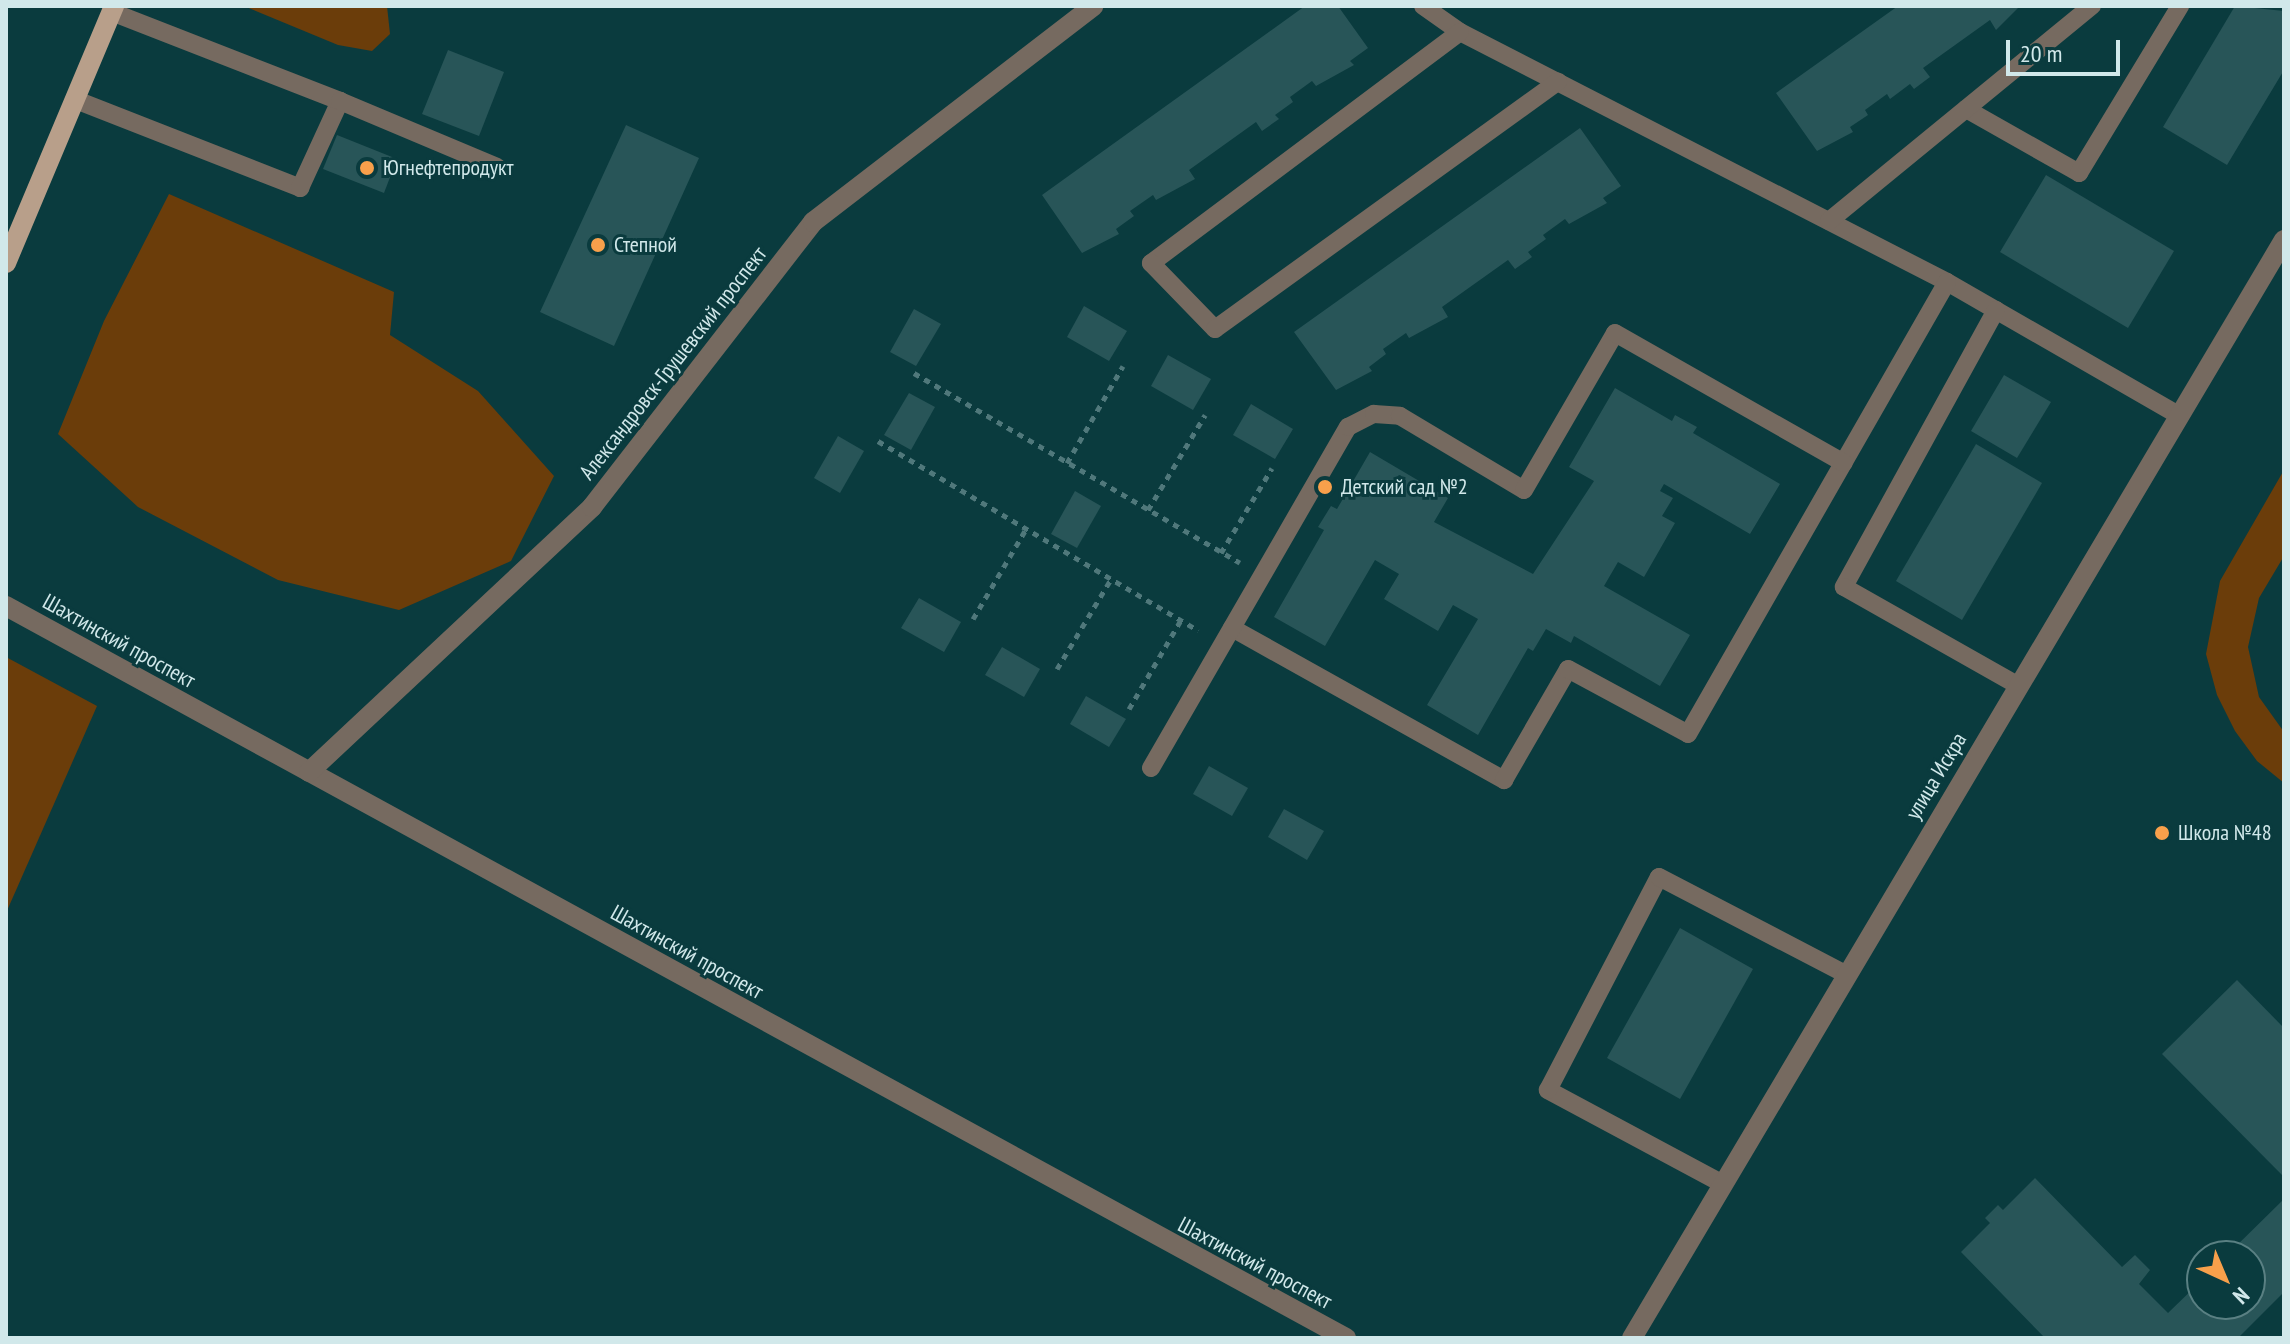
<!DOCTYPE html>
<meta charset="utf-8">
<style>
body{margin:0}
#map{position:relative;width:2290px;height:1344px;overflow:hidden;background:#0a3b3e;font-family:"PT Sans Narrow",sans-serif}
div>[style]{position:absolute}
.green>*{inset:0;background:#6b3d0a}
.building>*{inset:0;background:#285558}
.path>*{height:5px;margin-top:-2.5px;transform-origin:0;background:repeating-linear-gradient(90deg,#50787b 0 6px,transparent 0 12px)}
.lane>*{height:18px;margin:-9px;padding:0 9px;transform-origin:9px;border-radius:9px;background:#766a60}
.street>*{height:20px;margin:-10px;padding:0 10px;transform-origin:10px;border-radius:10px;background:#766a60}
.primary>*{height:20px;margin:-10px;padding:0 10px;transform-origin:10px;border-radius:10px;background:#b89f8a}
.dots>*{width:22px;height:22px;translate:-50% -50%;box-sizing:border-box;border:4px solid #0a3b3e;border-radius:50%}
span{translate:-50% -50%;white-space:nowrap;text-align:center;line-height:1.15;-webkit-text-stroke:6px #0a3b3e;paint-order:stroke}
.poi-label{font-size:22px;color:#d1e8ea}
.left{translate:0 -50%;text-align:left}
.street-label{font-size:22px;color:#d1e8ea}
.frame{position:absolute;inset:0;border:8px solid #d1e8ea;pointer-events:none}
.north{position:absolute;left:2186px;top:1240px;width:80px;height:80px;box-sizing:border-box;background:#0a3b3e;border:2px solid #5a8083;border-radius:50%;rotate:136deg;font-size:22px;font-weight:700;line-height:32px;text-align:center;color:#d1e8ea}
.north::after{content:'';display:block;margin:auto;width:28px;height:36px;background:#f8a04b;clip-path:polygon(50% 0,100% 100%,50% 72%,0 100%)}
.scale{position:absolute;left:2006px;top:40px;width:114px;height:36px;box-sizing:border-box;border:4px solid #d1e8ea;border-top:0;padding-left:10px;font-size:24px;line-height:28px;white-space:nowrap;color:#d1e8ea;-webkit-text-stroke:6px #0a3b3e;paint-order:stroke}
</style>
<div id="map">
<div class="green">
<div style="clip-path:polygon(244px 6px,387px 6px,390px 34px,372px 51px,338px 45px)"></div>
<div style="clip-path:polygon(169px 194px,394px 292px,390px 335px,478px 391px,554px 476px,511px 561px,399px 610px,278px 580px,138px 507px,58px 434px,104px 321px)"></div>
<div style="clip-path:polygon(2284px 470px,2284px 556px,2259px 598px,2248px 647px,2259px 697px,2284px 732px,2284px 783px,2257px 761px,2235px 731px,2217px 695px,2206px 654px,2220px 581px)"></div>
<div style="clip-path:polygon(6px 657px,97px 706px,6px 913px)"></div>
</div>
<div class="building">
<div style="clip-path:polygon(1305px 6px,1338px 6px,1368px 48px,1350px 61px,1354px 65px,1316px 86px,1312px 81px,1290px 97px,1293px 102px,1275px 115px,1279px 119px,1262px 131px,1256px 122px,1189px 170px,1195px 179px,1156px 200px,1153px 195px,1130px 211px,1134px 216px,1116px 229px,1119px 234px,1082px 253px,1042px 195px)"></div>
<div style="clip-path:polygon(1898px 6px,2020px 6px,1996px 30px,1990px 20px,1923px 68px,1930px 77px,1914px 89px,1910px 84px,1890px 99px,1887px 94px,1865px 110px,1868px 115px,1850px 127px,1853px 132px,1817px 151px,1776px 93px)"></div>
<div style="clip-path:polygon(2235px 6px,2284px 11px,2284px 70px,2227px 165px,2163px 127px)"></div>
<div style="clip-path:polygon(448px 50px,504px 72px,479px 136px,422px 114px)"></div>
<div style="clip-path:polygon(626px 125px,699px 158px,614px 346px,540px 312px)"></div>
<div style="clip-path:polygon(1580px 128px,1621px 186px,1603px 198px,1607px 203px,1569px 224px,1565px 219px,1543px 235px,1546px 239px,1528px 252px,1532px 257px,1515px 269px,1508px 260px,1442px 307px,1448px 317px,1409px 338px,1406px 333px,1383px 349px,1386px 354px,1369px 367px,1372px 371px,1336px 390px,1294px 332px)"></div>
<div style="clip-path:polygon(337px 135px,397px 159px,384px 193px,323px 169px)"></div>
<div style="clip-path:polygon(2046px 175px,2174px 251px,2128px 328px,2000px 252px)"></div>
<div style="clip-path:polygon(1084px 306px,1127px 331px,1109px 361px,1067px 337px)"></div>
<div style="clip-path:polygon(914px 309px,941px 324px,916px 366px,890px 352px)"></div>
<div style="clip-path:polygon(1168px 355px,1211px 379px,1193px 410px,1151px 386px)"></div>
<div style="clip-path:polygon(2004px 375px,2051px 402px,2017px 458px,1971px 431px)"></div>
<div style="clip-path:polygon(1615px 388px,1672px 421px,1675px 415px,1697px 427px,1693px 433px,1780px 484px,1750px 534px,1664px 484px,1660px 491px,1673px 498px,1662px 516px,1675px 523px,1644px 577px,1618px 562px,1604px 586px,1690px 635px,1660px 686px,1574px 636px,1571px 643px,1546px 629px,1533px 651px,1528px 648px,1478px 735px,1427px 705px,1478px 619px,1453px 605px,1438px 631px,1384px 599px,1399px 574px,1375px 560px,1325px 646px,1274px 617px,1324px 530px,1318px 527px,1331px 506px,1337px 509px,1370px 452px,1448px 498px,1434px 522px,1533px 574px,1594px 481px,1569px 467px)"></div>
<div style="clip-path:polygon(909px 393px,935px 407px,911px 450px,884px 435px)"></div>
<div style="clip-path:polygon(1251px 404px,1293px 429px,1275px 459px,1233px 435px)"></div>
<div style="clip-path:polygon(838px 436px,864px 451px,840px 493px,814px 478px)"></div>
<div style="clip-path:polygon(1976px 444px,2042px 483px,1962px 620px,1896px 581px)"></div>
<div style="clip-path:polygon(1075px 491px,1101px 506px,1077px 548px,1051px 534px)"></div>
<div style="clip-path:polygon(919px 598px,961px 622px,944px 652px,901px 628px)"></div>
<div style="clip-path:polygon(1002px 647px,1040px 669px,1024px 697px,985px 675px)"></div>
<div style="clip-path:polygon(1086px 696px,1126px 719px,1109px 747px,1070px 724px)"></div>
<div style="clip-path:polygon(1209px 766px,1248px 788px,1232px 816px,1193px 794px)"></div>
<div style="clip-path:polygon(1284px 809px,1324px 831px,1307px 860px,1268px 837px)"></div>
<div style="clip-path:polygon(1680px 928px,1753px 969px,1680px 1099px,1607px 1058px)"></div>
<div style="clip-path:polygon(2237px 980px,2284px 1028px,2284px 1177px,2162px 1054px)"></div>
<div style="clip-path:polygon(2035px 1178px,2122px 1267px,2135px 1255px,2150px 1270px,2139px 1284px,2168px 1313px,2202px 1280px,2202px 1304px,2250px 1304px,2250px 1256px,2226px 1256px,2284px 1199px,2284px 1292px,2238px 1338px,2045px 1338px,1961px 1252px,1990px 1223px,1985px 1218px,1998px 1205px,2003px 1210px)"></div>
</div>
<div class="path">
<div style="left:914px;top:373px;width:377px;rotate:30.2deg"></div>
<div style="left:878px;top:441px;width:372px;rotate:30.6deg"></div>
<div style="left:1067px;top:463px;width:112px;rotate:-60deg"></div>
<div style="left:1148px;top:510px;width:111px;rotate:-59deg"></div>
<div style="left:1221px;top:553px;width:99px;rotate:-59deg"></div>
<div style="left:973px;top:619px;width:104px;rotate:-59.5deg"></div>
<div style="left:1057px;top:669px;width:105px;rotate:-59deg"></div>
<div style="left:1129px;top:709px;width:103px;rotate:-59.7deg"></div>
</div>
<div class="lane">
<div style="left:1423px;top:6px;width:45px;rotate:35.1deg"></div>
<div style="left:1460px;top:32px;width:547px;rotate:27.17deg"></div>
<div style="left:1947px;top:282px;width:265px;rotate:29.9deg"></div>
<div style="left:1460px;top:32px;width:386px;rotate:143.2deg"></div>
<div style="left:1151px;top:263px;width:92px;rotate:45.9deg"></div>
<div style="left:1215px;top:329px;width:423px;rotate:-35.8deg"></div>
<div style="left:76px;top:100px;width:241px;rotate:21.4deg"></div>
<div style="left:300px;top:188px;width:96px;rotate:-65.3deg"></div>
<div style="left:340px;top:101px;width:245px;rotate:-158.7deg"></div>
<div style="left:340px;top:101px;width:170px;rotate:22.8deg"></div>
<div style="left:1966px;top:109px;width:130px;rotate:29.5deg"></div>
<div style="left:2079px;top:173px;width:195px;rotate:-58.8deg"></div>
<div style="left:1829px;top:221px;width:340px;rotate:-39.3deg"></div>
<div style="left:1996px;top:310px;width:316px;rotate:118.8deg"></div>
<div style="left:1844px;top:587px;width:199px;rotate:29.5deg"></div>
<div style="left:1232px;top:628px;width:312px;rotate:29.2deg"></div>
<div style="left:1504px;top:780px;width:128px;rotate:-60deg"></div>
<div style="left:1568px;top:669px;width:136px;rotate:28.4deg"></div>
<div style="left:1688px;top:734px;width:521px;rotate:-60.19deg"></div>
<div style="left:1151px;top:768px;width:394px;rotate:-60deg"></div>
<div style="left:1348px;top:427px;width:29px;rotate:-27deg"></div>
<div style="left:1374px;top:414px;width:26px;rotate:4deg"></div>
<div style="left:1400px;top:416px;width:144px;rotate:30.8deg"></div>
<div style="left:1524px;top:490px;width:181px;rotate:-59.9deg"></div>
<div style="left:1615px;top:333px;width:263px;rotate:29.6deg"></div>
<div style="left:1723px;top:1184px;width:199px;rotate:-151.8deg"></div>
<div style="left:1548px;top:1090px;width:240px;rotate:-62.5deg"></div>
<div style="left:1659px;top:877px;width:212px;rotate:27.5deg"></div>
</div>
<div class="street">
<div style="left:6px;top:606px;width:1527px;rotate:28.65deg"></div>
<div style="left:309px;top:772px;width:388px;rotate:-43.1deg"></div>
<div style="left:592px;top:507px;width:361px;rotate:-52.2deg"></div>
<div style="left:813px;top:222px;width:354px;rotate:-37.6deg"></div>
<div style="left:1632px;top:1338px;width:1277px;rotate:-59.3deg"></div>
</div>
<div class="primary">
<div style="left:6px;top:263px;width:279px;rotate:-67.2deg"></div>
</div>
<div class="dots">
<div style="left:367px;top:168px;background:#f8a04b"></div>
<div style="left:598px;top:245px;background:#f8a04b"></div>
<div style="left:1325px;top:487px;background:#f8a04b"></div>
<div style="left:2162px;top:833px;background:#f8a04b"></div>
</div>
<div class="poi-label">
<span class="left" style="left:383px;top:168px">Югнефтепродукт</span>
<span class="left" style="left:614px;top:245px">Степной</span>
<span class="left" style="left:1341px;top:487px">Детский сад №2</span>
<span class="left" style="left:2178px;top:833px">Школа №48</span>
</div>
<div class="street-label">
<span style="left:673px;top:363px;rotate:-52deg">Александровск-Грушевский проспект</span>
<span style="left:119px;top:641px;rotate:29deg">Шахтинский проспект</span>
<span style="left:1936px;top:776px;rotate:-59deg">улица Искра</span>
<span style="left:687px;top:952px;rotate:29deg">Шахтинский проспект</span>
<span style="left:1255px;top:1263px;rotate:28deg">Шахтинский проспект</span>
</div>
<div class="frame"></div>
<div class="north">N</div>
<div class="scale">20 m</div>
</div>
